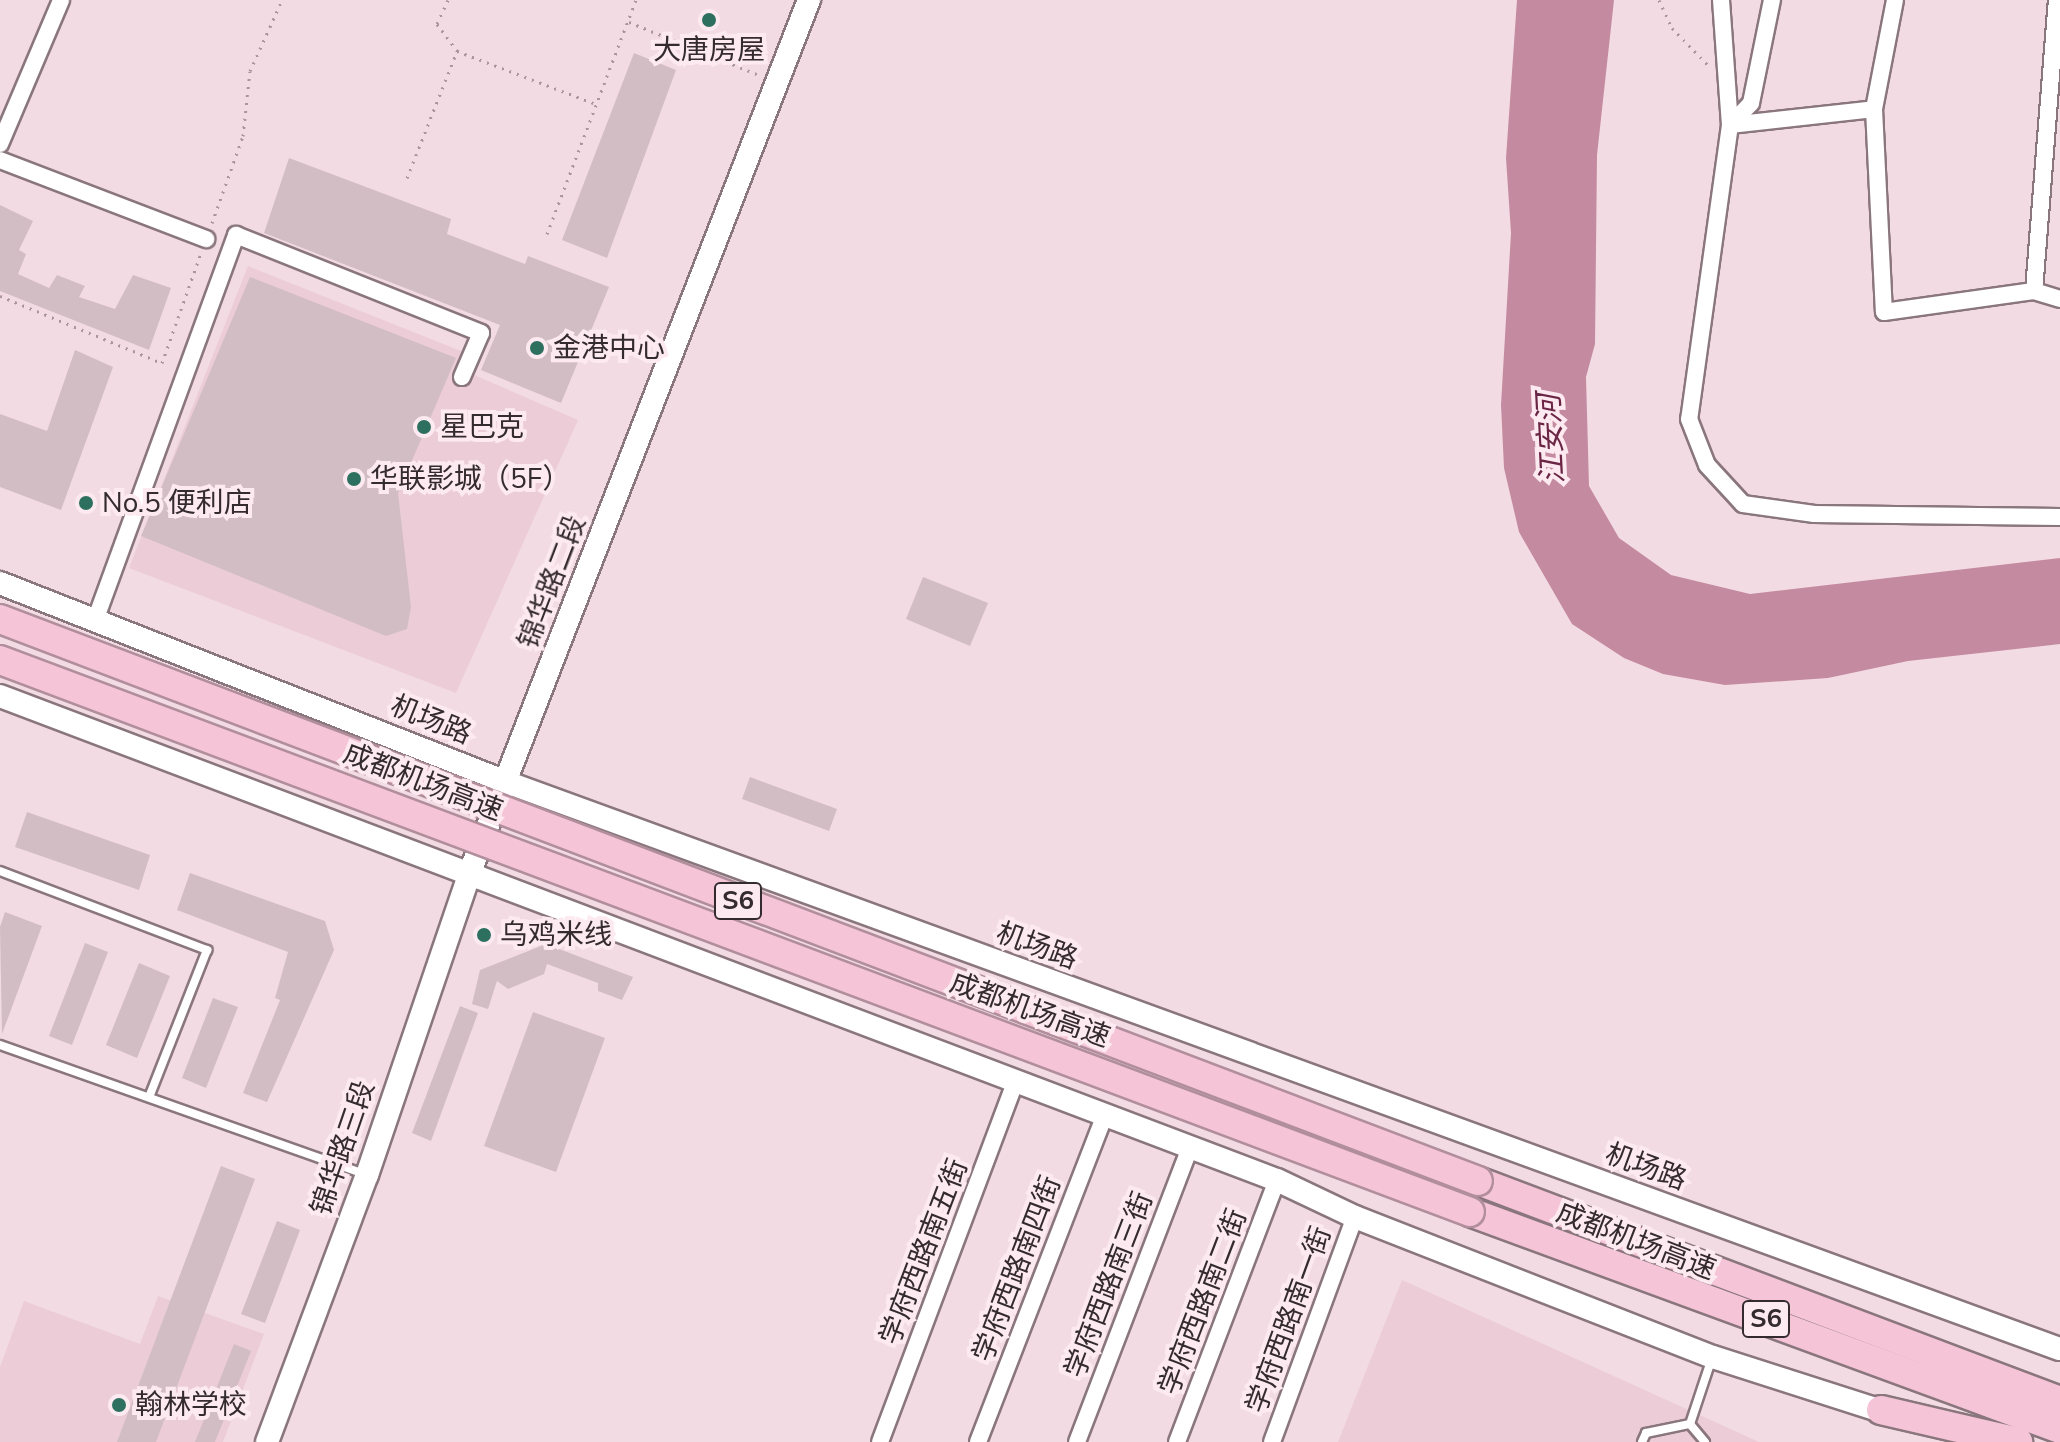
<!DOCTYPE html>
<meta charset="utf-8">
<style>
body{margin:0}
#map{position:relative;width:2060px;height:1442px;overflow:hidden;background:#f3dbe3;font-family:"Nunito Sans","Noto Sans SC",sans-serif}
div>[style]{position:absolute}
.built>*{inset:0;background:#ebccd7}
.water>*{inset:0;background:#c48aa0}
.building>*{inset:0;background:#d3bdc4}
.path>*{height:3px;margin-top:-1.5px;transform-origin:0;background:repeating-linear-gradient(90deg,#a9969d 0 2px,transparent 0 8px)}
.roads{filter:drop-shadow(2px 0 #8a767d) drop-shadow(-2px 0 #8a767d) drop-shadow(0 2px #8a767d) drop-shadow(0 -2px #8a767d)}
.lane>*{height:8px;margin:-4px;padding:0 4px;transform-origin:4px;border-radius:4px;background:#fff}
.street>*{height:16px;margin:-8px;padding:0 8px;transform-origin:8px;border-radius:8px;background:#fff}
.secondary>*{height:22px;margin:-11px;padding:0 11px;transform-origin:11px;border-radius:11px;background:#fff}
.highway>*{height:28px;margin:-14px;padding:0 14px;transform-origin:14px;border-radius:14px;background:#f5c4d6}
.bridges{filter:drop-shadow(2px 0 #b18e9b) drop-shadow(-2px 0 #b18e9b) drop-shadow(0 2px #b18e9b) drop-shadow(0 -2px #b18e9b)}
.highway-bridge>*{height:28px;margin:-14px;padding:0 14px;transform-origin:14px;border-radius:14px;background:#f5c4d6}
.dots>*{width:22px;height:22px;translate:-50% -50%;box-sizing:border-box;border:4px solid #fdeaf0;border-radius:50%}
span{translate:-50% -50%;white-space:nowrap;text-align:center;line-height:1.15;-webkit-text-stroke:8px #fdeaf0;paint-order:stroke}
.shield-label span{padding:2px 6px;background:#fdeaf0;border:2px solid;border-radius:6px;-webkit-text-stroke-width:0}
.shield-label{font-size:26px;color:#342b2e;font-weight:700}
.poi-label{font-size:28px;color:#342b2e}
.left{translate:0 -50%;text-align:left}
.street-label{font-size:28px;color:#342b2e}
.water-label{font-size:30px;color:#6b2545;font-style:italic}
</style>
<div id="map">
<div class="built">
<div style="clip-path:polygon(248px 266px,461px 351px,465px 371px,578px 420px,456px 693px,129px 568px)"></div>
<div style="clip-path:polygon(1402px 1280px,1759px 1442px,1338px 1442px)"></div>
<div style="clip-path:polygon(158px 1296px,264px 1334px,223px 1442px,0 1442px,0 1367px,24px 1301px,140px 1344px)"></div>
</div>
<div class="water">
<div style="clip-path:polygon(1517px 0,1614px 0,1597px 155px,1595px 344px,1586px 377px,1589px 486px,1619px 538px,1671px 575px,1750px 594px,2060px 558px,2060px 644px,1908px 661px,1828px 678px,1725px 685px,1663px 674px,1624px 658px,1572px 624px,1519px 532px,1504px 468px,1501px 405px,1511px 233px,1506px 158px)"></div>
</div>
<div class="building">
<div style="clip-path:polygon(634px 53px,676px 70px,607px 258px,562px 240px)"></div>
<div style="clip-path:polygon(289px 158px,451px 219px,447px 234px,525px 264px,528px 256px,609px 287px,561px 403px,481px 370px,500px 325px,264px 233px)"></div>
<div style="clip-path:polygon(0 205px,33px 221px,19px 250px,26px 254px,18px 274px,49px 288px,57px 275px,85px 286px,79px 297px,115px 309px,133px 275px,171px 288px,149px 350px,0 291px)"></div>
<div style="clip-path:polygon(250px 277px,456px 358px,398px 493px,411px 607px,407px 629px,386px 636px,141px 536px)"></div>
<div style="clip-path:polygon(75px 350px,113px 367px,61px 510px,0 487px,0 414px,47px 431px)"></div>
<div style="clip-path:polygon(923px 577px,988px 603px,970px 646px,906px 619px)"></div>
<div style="clip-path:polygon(750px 777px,837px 809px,829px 831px,742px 799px)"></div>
<div style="clip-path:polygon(27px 812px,150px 855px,139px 890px,15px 847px)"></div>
<div style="clip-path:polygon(190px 873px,325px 921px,334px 950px,267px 1102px,243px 1093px,280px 1000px,275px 998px,288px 952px,177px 910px)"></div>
<div style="clip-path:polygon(5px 912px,42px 926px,2px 1034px,0 927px)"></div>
<div style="clip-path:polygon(85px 943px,108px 952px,72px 1045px,49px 1036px)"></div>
<div style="clip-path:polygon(546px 944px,633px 977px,622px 1000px,598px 991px,598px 983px,547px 964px,544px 974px,508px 989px,497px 981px,488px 1009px,472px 1004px,480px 970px)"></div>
<div style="clip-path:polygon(139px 963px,170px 976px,137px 1058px,106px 1045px)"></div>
<div style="clip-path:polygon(213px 998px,238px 1007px,206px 1088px,182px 1078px)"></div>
<div style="clip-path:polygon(460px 1006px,478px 1013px,431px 1141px,412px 1133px)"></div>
<div style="clip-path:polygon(533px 1012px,605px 1038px,556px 1172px,484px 1146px)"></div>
<div style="clip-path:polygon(221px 1166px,255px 1179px,156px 1442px,117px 1442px)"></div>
<div style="clip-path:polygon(277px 1221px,300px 1230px,265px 1323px,241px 1314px)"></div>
<div style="clip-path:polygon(234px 1344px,251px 1351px,215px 1442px,195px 1442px)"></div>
</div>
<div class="path">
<div style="left:448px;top:0;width:26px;rotate:115deg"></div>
<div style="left:437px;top:24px;width:34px;rotate:53deg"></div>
<div style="left:1659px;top:0;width:31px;rotate:65deg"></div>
<div style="left:1672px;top:28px;width:52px;rotate:45.8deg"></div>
<div style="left:629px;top:22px;width:140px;rotate:22.2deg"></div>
<div style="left:407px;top:178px;width:136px;rotate:-68.5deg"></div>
<div style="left:457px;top:51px;width:149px;rotate:20.9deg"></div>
<div style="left:212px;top:223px;width:92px;rotate:-70.4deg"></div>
<div style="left:243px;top:136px;width:65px;rotate:-83.9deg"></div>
<div style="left:250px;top:71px;width:78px;rotate:-65.7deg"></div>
<div style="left:547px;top:234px;width:250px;rotate:-69.2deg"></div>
<div style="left:0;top:296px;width:175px;rotate:22.5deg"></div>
<div style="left:162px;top:363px;width:117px;rotate:-70.5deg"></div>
</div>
<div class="roads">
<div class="lane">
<div style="left:0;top:871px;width:222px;rotate:20.9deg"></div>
<div style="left:207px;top:950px;width:158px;rotate:111.5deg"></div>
<div style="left:0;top:1045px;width:387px;rotate:19.5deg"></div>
<div style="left:1642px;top:1442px;width:10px;rotate:-66deg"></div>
<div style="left:1646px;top:1433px;width:45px;rotate:-11.6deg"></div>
<div style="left:1705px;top:1442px;width:23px;rotate:-130deg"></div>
<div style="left:1690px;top:1424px;width:70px;rotate:-71.6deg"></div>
</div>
<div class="street">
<div style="left:1721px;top:0;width:125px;rotate:85.9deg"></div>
<div style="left:1730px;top:125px;width:297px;rotate:97.9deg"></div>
<div style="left:1689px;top:419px;width:49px;rotate:68.6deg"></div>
<div style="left:1707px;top:465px;width:53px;rotate:47.3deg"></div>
<div style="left:1743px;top:504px;width:72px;rotate:8deg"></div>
<div style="left:1814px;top:514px;width:246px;rotate:0.7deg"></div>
<div style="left:1895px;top:0;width:111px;rotate:100.9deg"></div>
<div style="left:1874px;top:109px;width:203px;rotate:87.2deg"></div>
<div style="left:1884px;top:312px;width:151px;rotate:-8deg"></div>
<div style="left:2034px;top:291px;width:27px;rotate:17deg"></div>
<div style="left:1730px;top:125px;width:145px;rotate:-6.3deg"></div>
<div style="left:1730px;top:125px;width:30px;rotate:-46deg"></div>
<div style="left:1751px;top:103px;width:105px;rotate:-78.5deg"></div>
<div style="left:0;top:144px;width:156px;rotate:-67deg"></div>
<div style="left:0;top:160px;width:221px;rotate:21deg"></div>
<div style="left:2034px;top:291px;width:292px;rotate:-85.5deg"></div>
<div style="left:96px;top:618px;width:408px;rotate:-69.9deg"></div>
<div style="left:236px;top:235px;width:264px;rotate:21.8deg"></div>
<div style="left:481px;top:333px;width:48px;rotate:113.4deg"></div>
<div style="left:880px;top:1442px;width:386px;rotate:-69.4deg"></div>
<div style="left:978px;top:1442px;width:352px;rotate:-68.8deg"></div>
<div style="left:1077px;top:1442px;width:316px;rotate:-69deg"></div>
<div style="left:1177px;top:1442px;width:280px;rotate:-69.1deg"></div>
<div style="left:1272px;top:1442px;width:240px;rotate:-69.8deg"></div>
</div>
<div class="secondary">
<div style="left:0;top:583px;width:544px;rotate:21.47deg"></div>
<div style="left:506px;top:782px;width:1654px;rotate:20.05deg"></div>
<div style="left:0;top:696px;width:1366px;rotate:20.76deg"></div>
<div style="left:1277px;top:1180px;width:86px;rotate:25.4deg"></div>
<div style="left:1355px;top:1217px;width:384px;rotate:21.4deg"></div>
<div style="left:1713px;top:1357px;width:190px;rotate:17.8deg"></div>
<div style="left:267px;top:1442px;width:285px;rotate:-69.5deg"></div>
<div style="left:367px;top:1175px;width:320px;rotate:-71.2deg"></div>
<div style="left:470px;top:872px;width:936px;rotate:-68.76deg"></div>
</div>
<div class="highway">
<div style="left:1478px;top:1181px;width:622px;rotate:20.71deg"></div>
<div style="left:1470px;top:1212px;width:629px;rotate:20.19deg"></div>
<div style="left:1881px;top:1410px;width:141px;rotate:13.1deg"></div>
</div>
</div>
<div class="bridges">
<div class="highway-bridge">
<div style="left:0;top:619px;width:1581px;rotate:20.82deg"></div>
<div style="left:0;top:660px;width:1570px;rotate:20.58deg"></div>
</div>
</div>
<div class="dots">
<div style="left:709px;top:20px;background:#2e7060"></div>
<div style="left:537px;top:348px;background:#2e7060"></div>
<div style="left:424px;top:427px;background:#2e7060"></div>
<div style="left:354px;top:479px;background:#2e7060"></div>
<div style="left:86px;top:503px;background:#2e7060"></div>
<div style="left:484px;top:935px;background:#2e7060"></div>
<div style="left:119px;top:1405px;background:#2e7060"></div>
</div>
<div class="shield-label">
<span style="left:738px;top:901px">S6</span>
<span style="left:1766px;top:1319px">S6</span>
</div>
<div class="poi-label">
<span style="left:709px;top:50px">大唐房屋</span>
<span class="left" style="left:553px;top:348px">金港中心</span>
<span class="left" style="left:440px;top:427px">星巴克</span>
<span class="left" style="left:370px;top:479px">华联影城（5F）</span>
<span class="left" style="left:102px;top:503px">No.5 便利店</span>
<span class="left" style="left:500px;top:935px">乌鸡米线</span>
<span class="left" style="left:135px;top:1405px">翰林学校</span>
</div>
<div class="street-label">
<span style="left:552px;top:582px;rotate:-69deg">锦华路二段</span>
<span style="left:431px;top:720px;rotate:22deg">机场路</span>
<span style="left:423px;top:782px;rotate:21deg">成都机场高速</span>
<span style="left:1037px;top:946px;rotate:20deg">机场路</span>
<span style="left:1030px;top:1010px;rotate:20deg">成都机场高速</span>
<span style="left:343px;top:1148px;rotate:-71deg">锦华路三段</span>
<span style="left:1646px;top:1167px;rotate:20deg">机场路</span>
<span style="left:1636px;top:1241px;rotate:21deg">成都机场高速</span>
<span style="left:924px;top:1252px;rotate:-69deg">学府西路南五街</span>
<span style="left:1017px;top:1269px;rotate:-69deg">学府西路南四街</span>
<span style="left:1109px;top:1285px;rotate:-69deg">学府西路南三街</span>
<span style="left:1203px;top:1302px;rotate:-69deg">学府西路南二街</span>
<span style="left:1289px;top:1320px;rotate:-70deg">学府西路南一街</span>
</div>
<div class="water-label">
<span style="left:1552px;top:439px;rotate:-93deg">江安河</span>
</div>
</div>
